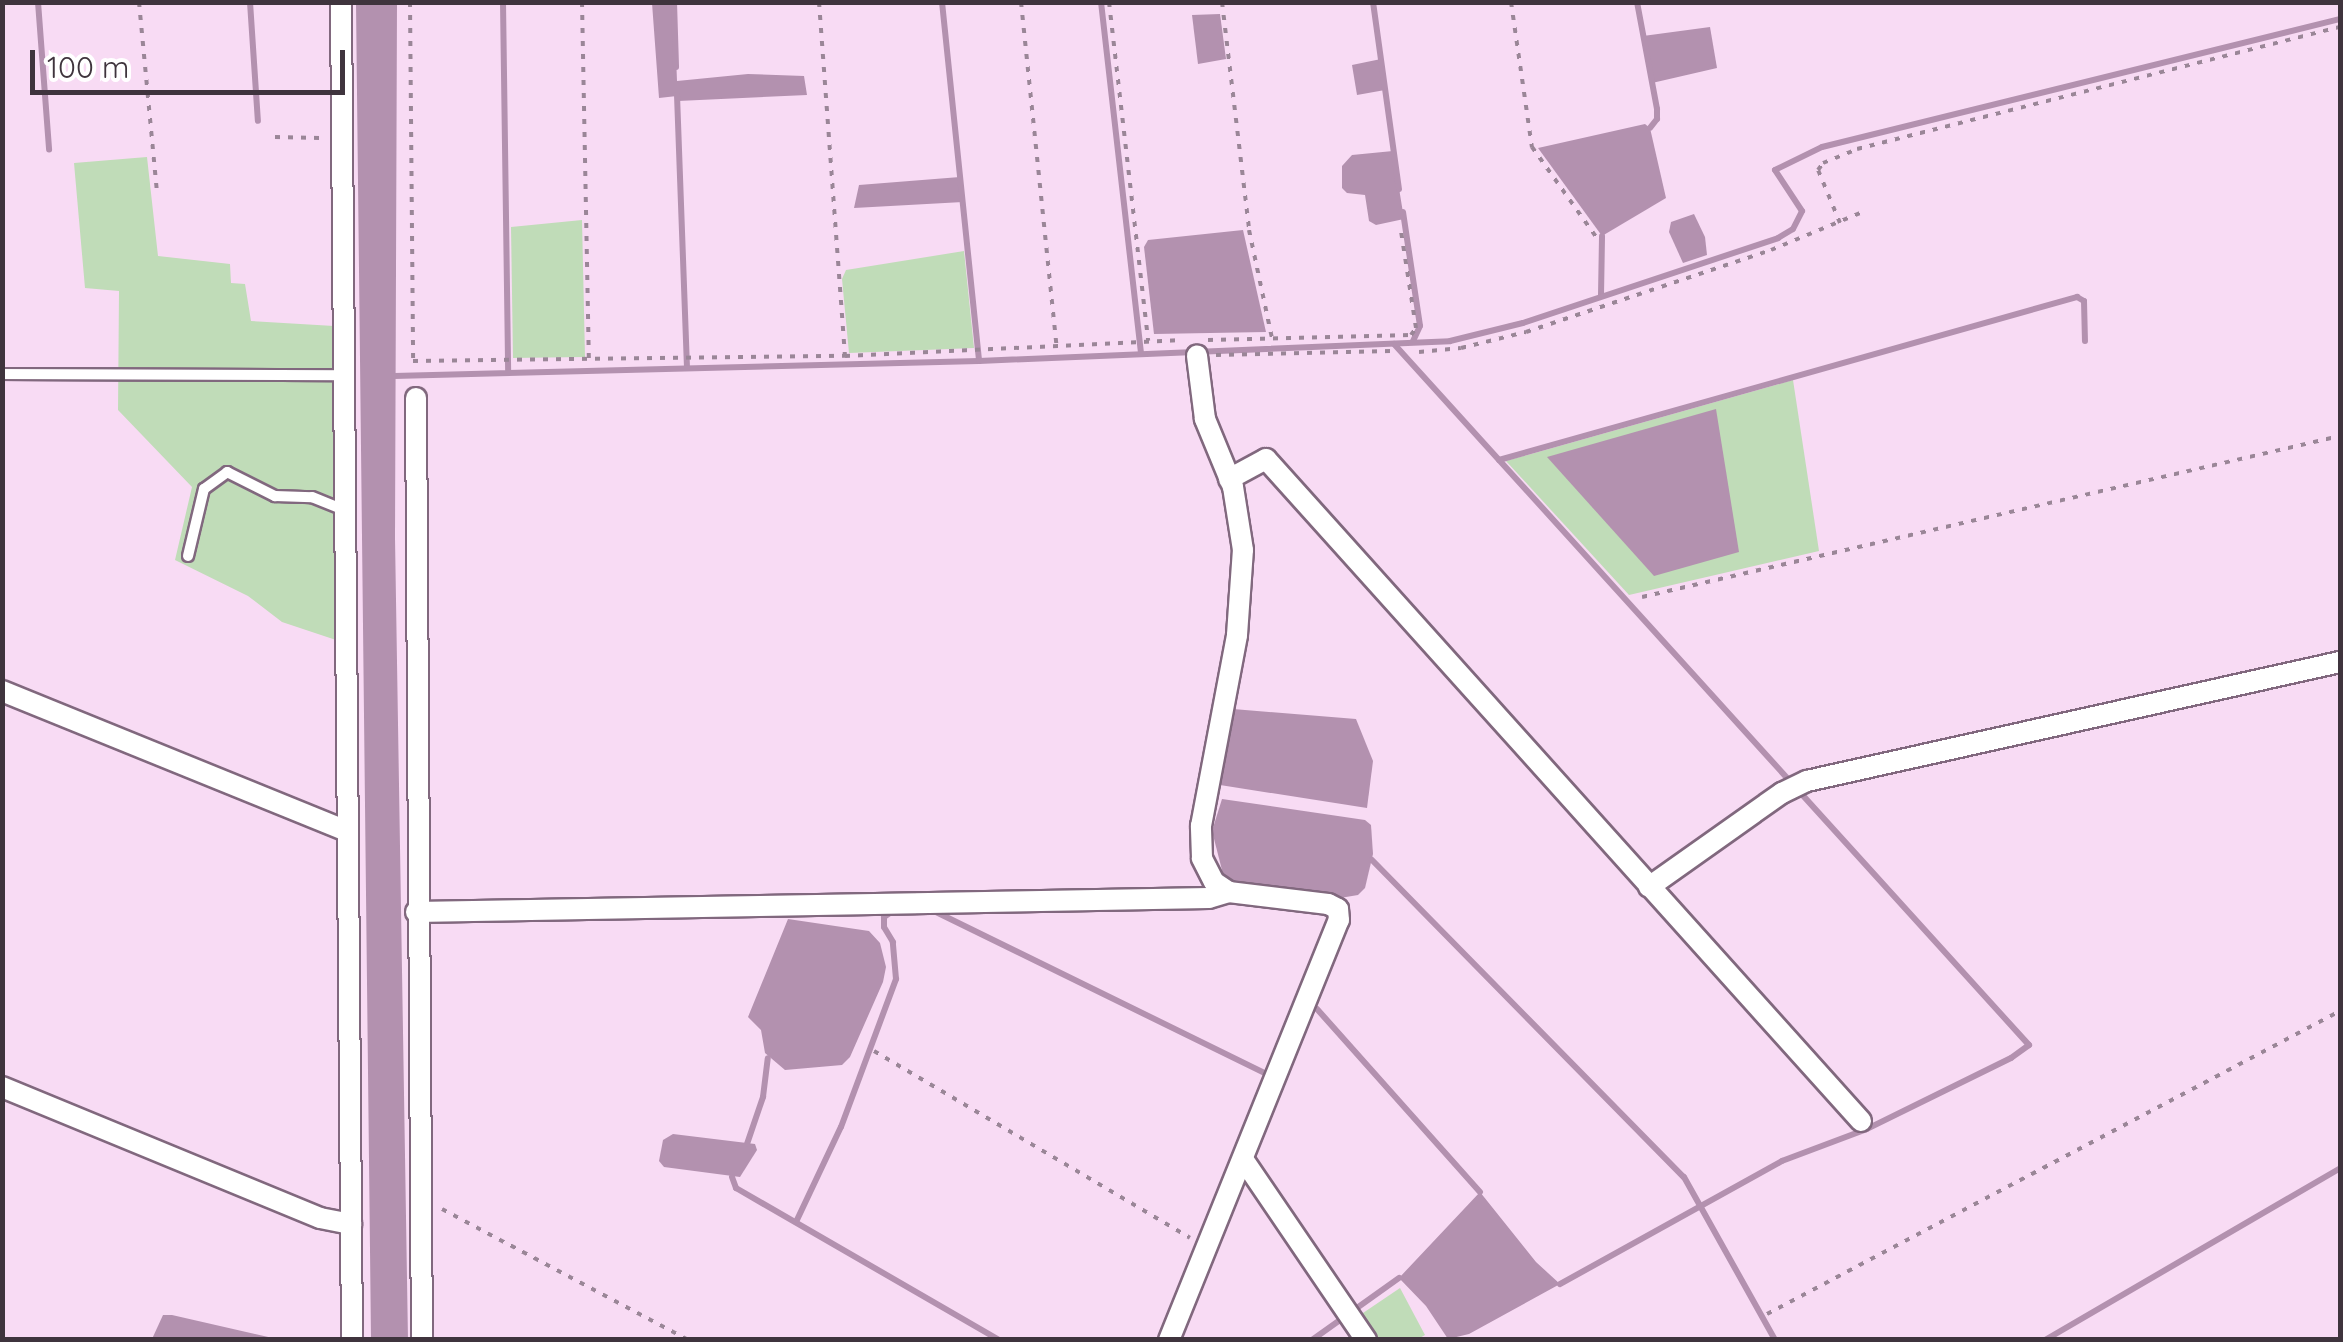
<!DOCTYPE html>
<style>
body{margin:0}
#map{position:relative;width:2343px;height:1342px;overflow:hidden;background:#f8dbf4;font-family:Quicksand,sans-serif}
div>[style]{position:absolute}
.green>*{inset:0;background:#c0dcb8}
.water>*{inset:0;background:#b391af}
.stream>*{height:6px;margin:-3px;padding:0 3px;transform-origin:3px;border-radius:3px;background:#b391af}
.path>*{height:4px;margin-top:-2px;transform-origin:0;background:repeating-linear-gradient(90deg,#9a8697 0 5px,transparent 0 13px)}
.roads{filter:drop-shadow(2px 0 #81687e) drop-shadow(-2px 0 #81687e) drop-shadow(0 2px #81687e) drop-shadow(0 -2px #81687e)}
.service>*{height:10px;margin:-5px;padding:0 5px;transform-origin:5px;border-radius:5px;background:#fff}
.minor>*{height:20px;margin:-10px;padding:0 10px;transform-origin:10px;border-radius:10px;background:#fff}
span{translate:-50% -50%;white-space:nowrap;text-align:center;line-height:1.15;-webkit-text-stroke:9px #fff;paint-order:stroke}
.frame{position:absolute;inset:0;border:5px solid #3f343d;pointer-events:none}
.scale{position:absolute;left:30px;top:50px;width:315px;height:45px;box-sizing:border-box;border:5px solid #3f343d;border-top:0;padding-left:12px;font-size:30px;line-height:35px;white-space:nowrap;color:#3f343d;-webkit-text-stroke:8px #fff;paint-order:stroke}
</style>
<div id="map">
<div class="green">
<div style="clip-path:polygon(147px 157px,158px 256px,230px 264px,231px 283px,245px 284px,251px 321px,334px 326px,336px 640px,282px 622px,248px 596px,175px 560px,192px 487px,118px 410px,119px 291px,85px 288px,74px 163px)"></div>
<div style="clip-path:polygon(582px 220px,585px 357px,513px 358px,511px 227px)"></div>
<div style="clip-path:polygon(964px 251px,974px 348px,849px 353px,842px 279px,846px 270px)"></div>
<div style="clip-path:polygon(1793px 380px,1819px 551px,1629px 595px,1506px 461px)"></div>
<div style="clip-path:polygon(1400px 1288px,1425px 1335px,1418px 1339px,1378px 1339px,1360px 1315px)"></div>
</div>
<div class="water">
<div style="clip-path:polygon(356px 3px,397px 3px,395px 538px,408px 1340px,371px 1339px)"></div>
<div style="clip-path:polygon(652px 3px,674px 3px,677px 81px,748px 74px,804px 76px,807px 95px,678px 101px,677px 96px,659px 98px)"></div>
<div style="clip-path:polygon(1220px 14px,1226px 59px,1198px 64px,1192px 15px)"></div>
<div style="clip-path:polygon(1710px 27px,1717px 68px,1652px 83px,1643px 36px)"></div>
<div style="clip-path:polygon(1381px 59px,1385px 90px,1357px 95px,1352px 65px)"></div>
<div style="clip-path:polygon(1645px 124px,1650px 128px,1666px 198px,1602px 236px,1538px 148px)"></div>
<div style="clip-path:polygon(1393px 151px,1404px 219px,1376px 225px,1369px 221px,1365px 195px,1347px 193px,1342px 188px,1342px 166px,1352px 155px)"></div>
<div style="clip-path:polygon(960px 177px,963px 202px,854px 208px,859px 185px)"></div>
<div style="clip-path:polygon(1694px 214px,1705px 237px,1707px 255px,1683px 263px,1669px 232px,1671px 222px)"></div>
<div style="clip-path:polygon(1243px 230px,1266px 332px,1154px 334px,1144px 247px,1148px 240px)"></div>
<div style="clip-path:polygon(1716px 409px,1739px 552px,1654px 576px,1547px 457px)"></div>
<div style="clip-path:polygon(1233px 709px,1356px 719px,1373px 761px,1367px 808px,1220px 785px)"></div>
<div style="clip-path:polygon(1222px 799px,1365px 820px,1371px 825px,1373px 854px,1365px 888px,1358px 895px,1340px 898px,1232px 880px,1223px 874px,1212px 831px)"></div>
<div style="clip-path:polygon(788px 919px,869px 931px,880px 943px,886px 967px,883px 982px,850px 1057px,842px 1065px,785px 1070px,765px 1053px,761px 1030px,748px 1017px)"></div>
<div style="clip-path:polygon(673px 1134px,755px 1144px,757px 1150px,740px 1177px,664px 1167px,659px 1161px,663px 1140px)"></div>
<div style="clip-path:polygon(1480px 1192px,1536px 1262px,1560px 1284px,1469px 1334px,1448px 1339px,1426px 1306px,1399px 1278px)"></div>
<div style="clip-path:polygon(163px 1315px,172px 1315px,277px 1339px,152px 1339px)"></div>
</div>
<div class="stream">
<div style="left:38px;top:2px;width:148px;rotate:85.7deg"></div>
<div style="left:250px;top:2px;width:119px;rotate:86.2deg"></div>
<div style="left:503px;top:2px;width:371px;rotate:89.2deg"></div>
<div style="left:674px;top:2px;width:65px;rotate:88.2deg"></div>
<div style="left:942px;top:2px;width:361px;rotate:84.1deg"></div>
<div style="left:1101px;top:2px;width:352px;rotate:83.5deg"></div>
<div style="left:1373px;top:2px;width:189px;rotate:82.1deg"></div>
<div style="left:1637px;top:2px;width:109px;rotate:79.4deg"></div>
<div style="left:1657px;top:109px;width:10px;rotate:90deg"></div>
<div style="left:1657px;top:119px;width:11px;rotate:128deg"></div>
<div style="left:677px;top:95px;width:273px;rotate:87.9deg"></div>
<div style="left:1403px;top:212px;width:115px;rotate:81.5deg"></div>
<div style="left:1420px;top:326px;width:17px;rotate:115deg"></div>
<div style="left:1601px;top:295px;width:59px;rotate:-89deg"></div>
<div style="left:1394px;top:344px;width:946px;rotate:47.83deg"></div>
<div style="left:2029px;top:1045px;width:22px;rotate:144deg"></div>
<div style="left:2011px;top:1058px;width:161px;rotate:153.8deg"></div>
<div style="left:1867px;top:1129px;width:91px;rotate:159.4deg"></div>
<div style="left:1782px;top:1161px;width:254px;rotate:151deg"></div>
<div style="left:394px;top:376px;width:585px;rotate:-1.47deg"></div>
<div style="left:979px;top:361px;width:471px;rotate:-2.4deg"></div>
<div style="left:1450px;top:341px;width:75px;rotate:-13.9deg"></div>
<div style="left:1523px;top:323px;width:269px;rotate:-18.4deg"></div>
<div style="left:1778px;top:238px;width:17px;rotate:-31deg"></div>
<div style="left:1793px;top:229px;width:20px;rotate:-63deg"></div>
<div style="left:1802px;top:211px;width:49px;rotate:-123.4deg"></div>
<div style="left:1775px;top:170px;width:52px;rotate:-26.1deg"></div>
<div style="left:1822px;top:147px;width:534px;rotate:-13.88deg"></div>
<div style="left:1499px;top:460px;width:601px;rotate:-15.75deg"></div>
<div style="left:2077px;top:297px;width:8px;rotate:30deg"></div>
<div style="left:2084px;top:301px;width:40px;rotate:88.6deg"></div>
<div style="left:1372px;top:860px;width:445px;rotate:45.5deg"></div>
<div style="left:1684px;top:1177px;width:187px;rotate:60.8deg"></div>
<div style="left:936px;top:912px;width:369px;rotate:26.1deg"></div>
<div style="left:1317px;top:1009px;width:245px;rotate:48.3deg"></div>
<div style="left:747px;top:1144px;width:50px;rotate:-71.2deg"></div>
<div style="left:763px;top:1097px;width:39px;rotate:-83deg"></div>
<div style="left:732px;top:1177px;width:12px;rotate:70deg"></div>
<div style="left:736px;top:1188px;width:304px;rotate:30deg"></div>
<div style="left:796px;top:1222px;width:105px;rotate:-64.7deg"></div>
<div style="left:841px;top:1127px;width:158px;rotate:-69.6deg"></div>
<div style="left:896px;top:979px;width:37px;rotate:-95deg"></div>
<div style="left:893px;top:942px;width:17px;rotate:-121deg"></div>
<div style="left:884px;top:927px;width:10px;rotate:-90deg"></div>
<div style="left:884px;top:917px;width:11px;rotate:-34deg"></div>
<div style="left:1312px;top:1340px;width:107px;rotate:-35.5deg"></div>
<div style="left:2045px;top:1340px;width:341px;rotate:-30.2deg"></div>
</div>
<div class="path">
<div style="left:139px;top:2px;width:192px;rotate:84.6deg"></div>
<div style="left:410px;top:2px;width:359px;rotate:89.5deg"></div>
<div style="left:413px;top:361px;width:432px;rotate:-0.7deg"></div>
<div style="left:845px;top:356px;width:338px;rotate:-2.7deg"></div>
<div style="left:582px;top:2px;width:360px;rotate:88.9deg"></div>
<div style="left:819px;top:2px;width:355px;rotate:85.8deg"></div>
<div style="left:1021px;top:2px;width:348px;rotate:84.1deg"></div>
<div style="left:1109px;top:2px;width:341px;rotate:83.4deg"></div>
<div style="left:1222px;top:2px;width:230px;rotate:83.2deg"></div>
<div style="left:1249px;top:230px;width:110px;rotate:78deg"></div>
<div style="left:1511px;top:2px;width:147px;rotate:81.8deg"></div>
<div style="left:1532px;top:147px;width:115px;rotate:54.5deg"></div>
<div style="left:275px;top:137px;width:45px;rotate:1.3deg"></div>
<div style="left:1840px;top:223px;width:57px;rotate:-112.5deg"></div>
<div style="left:1818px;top:170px;width:9px;rotate:-54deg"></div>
<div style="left:1823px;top:163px;width:37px;rotate:-22deg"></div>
<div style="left:1857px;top:149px;width:498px;rotate:-14.2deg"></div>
<div style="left:1208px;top:340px;width:203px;rotate:-1.4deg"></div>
<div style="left:1411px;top:335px;width:9px;rotate:-54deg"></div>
<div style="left:1416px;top:328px;width:104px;rotate:-98.8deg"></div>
<div style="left:1419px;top:352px;width:42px;rotate:-5.4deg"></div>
<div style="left:1461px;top:348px;width:67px;rotate:-13.8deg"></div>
<div style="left:1526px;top:332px;width:258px;rotate:-18.5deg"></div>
<div style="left:1771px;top:250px;width:102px;rotate:-22.5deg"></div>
<div style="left:1216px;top:355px;width:175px;rotate:-1.3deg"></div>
<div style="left:1642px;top:597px;width:716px;rotate:-12.99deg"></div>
<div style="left:874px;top:1051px;width:367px;rotate:30.6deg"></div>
<div style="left:442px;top:1209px;width:279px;rotate:28deg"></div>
<div style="left:1767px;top:1314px;width:648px;rotate:-27.87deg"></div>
</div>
<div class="roads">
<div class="service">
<div style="left:2px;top:374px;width:341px;rotate:0.2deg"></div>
<div style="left:188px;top:556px;width:69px;rotate:-76.6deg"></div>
<div style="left:204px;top:489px;width:29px;rotate:-36deg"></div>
<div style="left:227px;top:472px;width:54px;rotate:26.6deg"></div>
<div style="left:275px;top:496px;width:37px;rotate:2deg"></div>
<div style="left:312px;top:497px;width:35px;rotate:22deg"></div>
</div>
<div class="minor">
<div style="left:341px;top:2px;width:1338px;rotate:89.53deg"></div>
<div style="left:416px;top:398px;width:942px;rotate:89.64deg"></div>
<div style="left:1229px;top:479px;width:42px;rotate:-28.4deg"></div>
<div style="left:1266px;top:459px;width:890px;rotate:48.05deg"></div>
<div style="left:2px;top:691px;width:372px;rotate:22.1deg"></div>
<div style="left:1649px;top:887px;width:163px;rotate:-35.3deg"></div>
<div style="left:1782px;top:793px;width:28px;rotate:-26deg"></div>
<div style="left:1807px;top:781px;width:546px;rotate:-12.59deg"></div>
<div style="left:416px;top:912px;width:793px;rotate:-1.01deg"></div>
<div style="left:1209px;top:898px;width:21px;rotate:-17deg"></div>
<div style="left:2px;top:1087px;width:344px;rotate:22.4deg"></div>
<div style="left:320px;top:1218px;width:32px;rotate:11deg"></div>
<div style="left:1243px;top:1159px;width:219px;rotate:55.8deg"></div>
<div style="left:1169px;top:1340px;width:453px;rotate:-68deg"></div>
<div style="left:1339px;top:920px;width:11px;rotate:-95deg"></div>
<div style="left:1338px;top:909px;width:11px;rotate:-153deg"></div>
<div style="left:1328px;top:904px;width:100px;rotate:-173.1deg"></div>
<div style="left:1229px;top:892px;width:18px;rotate:-146deg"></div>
<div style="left:1214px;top:882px;width:27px;rotate:-117deg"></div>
<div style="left:1202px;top:858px;width:32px;rotate:-92deg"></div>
<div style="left:1201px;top:826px;width:194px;rotate:-79.3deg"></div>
<div style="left:1237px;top:635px;width:85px;rotate:-86deg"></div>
<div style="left:1243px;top:550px;width:64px;rotate:-99deg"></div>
<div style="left:1233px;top:487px;width:74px;rotate:-112.4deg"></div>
<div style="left:1205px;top:419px;width:64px;rotate:-97.2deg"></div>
</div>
</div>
<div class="frame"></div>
<div class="scale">100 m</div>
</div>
